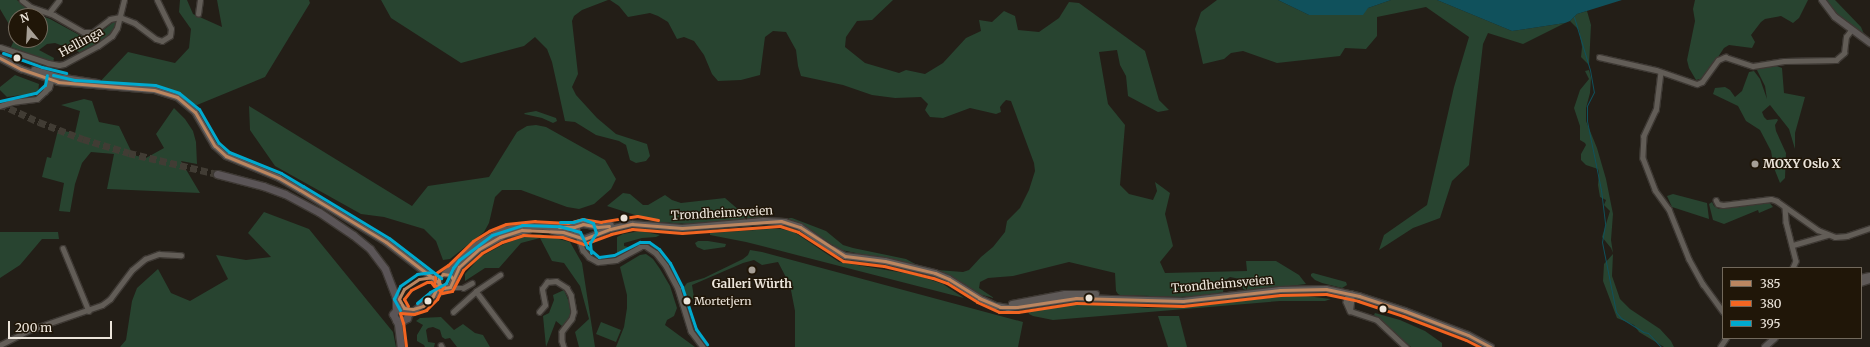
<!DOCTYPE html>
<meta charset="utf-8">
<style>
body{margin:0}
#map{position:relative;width:1870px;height:347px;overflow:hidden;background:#231e17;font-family:Merriweather,serif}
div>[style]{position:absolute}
.green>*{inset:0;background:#284430}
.water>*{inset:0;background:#10515c}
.stream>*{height:1px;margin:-0.5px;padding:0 0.5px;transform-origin:0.5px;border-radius:0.5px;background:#10515c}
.highway-tunnel>*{height:7px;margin-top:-3.5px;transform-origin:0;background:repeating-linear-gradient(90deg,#413c34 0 7px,transparent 0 10.5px)}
.roads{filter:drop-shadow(1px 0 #3d3833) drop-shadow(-1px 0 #3d3833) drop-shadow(0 1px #3d3833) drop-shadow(0 -1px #3d3833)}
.minor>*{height:4.5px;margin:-2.25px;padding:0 2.25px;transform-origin:2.25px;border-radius:2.25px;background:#625d57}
.major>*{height:6px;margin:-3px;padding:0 3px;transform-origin:3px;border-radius:3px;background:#5e5957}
.highway>*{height:7px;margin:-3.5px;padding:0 3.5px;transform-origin:3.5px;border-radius:3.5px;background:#5b5557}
.bus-1>*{height:3px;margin:-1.5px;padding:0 1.5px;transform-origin:1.5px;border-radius:1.5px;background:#bb8660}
.bus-2>*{height:3px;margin:-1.5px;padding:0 1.5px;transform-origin:1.5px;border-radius:1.5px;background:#f26522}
.bus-3>*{height:3px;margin:-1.5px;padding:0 1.5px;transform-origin:1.5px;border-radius:1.5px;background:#00a9ce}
.dots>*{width:11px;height:11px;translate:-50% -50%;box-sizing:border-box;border:2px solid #201608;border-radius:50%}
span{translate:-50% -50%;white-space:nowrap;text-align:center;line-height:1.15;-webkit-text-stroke:3px #201608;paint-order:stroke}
.bus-label{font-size:11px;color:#ece5db}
.left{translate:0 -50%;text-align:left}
.street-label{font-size:12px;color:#ece5db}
.poi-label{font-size:12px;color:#ece5db;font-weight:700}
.legend{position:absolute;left:1722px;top:267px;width:140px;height:72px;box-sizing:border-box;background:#201608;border:1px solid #72695c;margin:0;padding:5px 7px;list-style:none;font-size:12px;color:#ece5db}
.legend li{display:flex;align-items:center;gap:8px;height:20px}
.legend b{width:20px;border:1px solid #72695c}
.north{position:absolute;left:8px;top:8px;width:40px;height:40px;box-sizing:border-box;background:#201608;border:1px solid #72695c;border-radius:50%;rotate:342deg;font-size:11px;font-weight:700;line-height:16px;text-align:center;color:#ece5db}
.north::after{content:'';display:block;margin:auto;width:14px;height:18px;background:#a69f96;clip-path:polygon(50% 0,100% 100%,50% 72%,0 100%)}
.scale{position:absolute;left:8px;top:321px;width:104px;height:18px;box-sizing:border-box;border:2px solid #ece5db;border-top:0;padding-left:5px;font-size:12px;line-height:14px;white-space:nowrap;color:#ece5db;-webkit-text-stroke:3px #201608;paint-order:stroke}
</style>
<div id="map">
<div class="green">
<div style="clip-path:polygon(evenodd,0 0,17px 0,33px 13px,50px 19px,83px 37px,97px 35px,115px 21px,117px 23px,109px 36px,82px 53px,55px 43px,47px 44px,39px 50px,54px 58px,53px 62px,11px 47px,16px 36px,0 9px,0 0,16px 16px,40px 16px,40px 40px,16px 40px,16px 16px)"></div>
<div style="clip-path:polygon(180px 0,187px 0,193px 14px,222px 27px,217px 0,309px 0,310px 3px,265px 77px,197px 105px,160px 91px,96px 86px,128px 52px,175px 63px,189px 48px,191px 29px,179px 12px)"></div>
<div style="clip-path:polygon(381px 0,608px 0,582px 10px,574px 16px,572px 21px,578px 74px,572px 87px,576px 95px,597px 118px,616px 134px,647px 144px,650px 156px,646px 161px,636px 163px,630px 160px,626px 145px,619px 141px,596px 135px,575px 122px,565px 121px,552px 62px,547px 49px,535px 37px,524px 46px,461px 63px,391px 18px)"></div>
<div style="clip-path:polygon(610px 0,893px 0,872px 20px,857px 21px,846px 37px,845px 47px,865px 63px,899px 73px,906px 70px,925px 74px,943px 63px,966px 38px,981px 31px,979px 20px,992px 22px,1004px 11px,1015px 16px,1018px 30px,1039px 32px,1059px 18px,1069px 2px,1079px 3px,1145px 51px,1159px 100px,1169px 110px,1158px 112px,1128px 96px,1126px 76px,1120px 65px,1117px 50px,1099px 52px,1108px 104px,1125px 125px,1120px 185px,1129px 194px,1153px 200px,1157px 191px,1155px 182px,1170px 193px,1165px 214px,1173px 246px,1160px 262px,1165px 273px,1247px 271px,1246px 261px,1276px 261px,1299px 275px,1306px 284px,1248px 291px,1243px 289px,1240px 279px,1230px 277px,1225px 280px,1223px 292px,1209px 295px,1180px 297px,1120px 295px,1118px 294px,1116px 291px,1115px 273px,1069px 262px,1013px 276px,988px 278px,980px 282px,979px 288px,994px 298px,978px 294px,937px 270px,963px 272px,969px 270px,981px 257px,993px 247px,1005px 232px,1007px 221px,1020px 208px,1029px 190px,1035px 171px,1034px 163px,1011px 101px,1006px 100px,1003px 103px,1000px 107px,1001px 112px,996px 114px,970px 108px,943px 118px,930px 117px,925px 110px,928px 104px,921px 97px,895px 98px,872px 95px,843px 85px,801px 76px,798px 66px,796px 50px,786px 32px,773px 31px,765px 37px,760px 75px,741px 80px,718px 81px,712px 74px,704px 55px,694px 41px,684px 37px,677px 39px,668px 22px,658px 16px,650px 13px,628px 17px,619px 6px)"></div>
<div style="clip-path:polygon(1217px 0,1278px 0,1309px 15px,1368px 8px,1391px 0,1437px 0,1512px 31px,1565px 23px,1523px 44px,1488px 33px,1483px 44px,1469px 165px,1452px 181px,1440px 218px,1413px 228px,1379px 250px,1384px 235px,1427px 205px,1454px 87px,1469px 37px,1426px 7px,1377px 17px,1377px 36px,1366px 49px,1345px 48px,1340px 56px,1277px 63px,1243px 51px,1231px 53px,1224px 59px,1203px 64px,1195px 29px,1201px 12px)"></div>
<div style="clip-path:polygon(1695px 0,1808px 0,1799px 18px,1793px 23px,1781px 16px,1765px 19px,1761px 22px,1751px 35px,1755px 42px,1752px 48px,1729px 45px,1724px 48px,1704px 78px,1696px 80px,1689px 68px,1687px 60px,1695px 21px,1693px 9px)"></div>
<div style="clip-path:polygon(1825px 0,1835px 0,1861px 27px,1864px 34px,1862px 35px,1839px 17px)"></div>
<div style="clip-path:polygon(1587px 11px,1591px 25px,1589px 65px,1581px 57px,1582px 47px,1579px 30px,1570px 21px,1577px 14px)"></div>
<div style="clip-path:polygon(1774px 65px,1782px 68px,1784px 93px,1805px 97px,1795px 133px,1795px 149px,1789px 129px,1770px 105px,1762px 112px,1764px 117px,1767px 120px,1777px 119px,1778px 120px,1775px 125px,1776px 131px,1786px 153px,1785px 178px,1780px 183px,1774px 168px,1771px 151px,1760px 130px,1746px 121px,1738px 106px,1713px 94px,1715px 88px,1725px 87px,1730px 90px,1735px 97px,1742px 91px,1749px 72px,1754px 71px,1760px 79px,1767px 99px,1765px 86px,1757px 70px,1758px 68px)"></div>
<div style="clip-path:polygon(1589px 70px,1591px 78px,1590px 93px,1586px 108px,1586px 121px,1597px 148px,1606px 179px,1613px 214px,1611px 240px,1613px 253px,1611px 248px,1602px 237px,1610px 211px,1604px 205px,1606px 200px,1600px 197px,1598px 185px,1599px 173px,1598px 169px,1586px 165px,1581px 160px,1581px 154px,1586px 145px,1585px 143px,1580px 140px,1580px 126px,1574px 108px,1580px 90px,1589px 79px,1585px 71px)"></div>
<div style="clip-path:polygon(15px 75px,39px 84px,38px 93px,31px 96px,21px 95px,7px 97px,0 90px,0 87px)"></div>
<div style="clip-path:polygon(84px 99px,92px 101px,99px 122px,119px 126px,133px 155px,146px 158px,164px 148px,156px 134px,174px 108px,185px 119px,193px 131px,196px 142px,197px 164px,181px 161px,200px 193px,107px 189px,114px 154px,91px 152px,82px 163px,75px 184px,70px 212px,59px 211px,64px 183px,42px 177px,47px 157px,51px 158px,58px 130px,75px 133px,80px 111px,61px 105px)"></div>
<div style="clip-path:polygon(249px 106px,412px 206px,428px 186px,489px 177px,517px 132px,527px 126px,536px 125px,546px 127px,605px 160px,616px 179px,611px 189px,594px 204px,579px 209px,567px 207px,521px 190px,502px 190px,495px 197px,489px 223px,484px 232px,450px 259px,443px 260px,436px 241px,424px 229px,384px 217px,361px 214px,275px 166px,250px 130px)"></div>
<div style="clip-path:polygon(536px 111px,556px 118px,557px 121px,553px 123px,542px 118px,524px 114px,525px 113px)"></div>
<div style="clip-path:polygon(623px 193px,630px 194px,643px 205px,648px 205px,665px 195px,672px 200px,681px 203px,725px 198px,740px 211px,751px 216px,761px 216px,762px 218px,690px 224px,657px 222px,607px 206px)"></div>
<div style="clip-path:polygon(1673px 194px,1707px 203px,1709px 219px,1672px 207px,1667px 196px)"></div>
<div style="clip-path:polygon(1712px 202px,1714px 206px,1719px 209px,1769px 202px,1773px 207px,1759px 213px,1758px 210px,1724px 224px,1713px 220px,1709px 204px)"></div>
<div style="clip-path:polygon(264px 212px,309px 229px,393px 332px,396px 347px,120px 347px,126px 340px,132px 301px,137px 288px,158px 269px,171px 293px,190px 301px,228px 279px,216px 255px,246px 260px,271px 257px,248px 233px)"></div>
<div style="clip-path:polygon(788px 218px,792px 218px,826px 231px,843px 245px,853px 248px,906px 259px,919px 266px,841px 250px)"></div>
<div style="clip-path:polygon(770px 229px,781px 229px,794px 232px,839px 262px,916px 275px,943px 284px,964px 298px,746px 242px,710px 235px,710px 233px)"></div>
<div style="clip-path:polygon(640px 231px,660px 235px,656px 237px,642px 238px,624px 243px,624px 246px,628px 247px,626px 252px,617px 257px,617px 237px,623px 234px)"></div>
<div style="clip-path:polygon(0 232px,58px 232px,59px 239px,42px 239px,20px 265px,0 278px)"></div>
<div style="clip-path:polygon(540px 234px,570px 242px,582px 263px,595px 347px,579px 347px,575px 332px,589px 319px,580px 286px,564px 263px,552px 261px,540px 238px,521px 243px,499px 268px,485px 268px,465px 281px,465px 274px,480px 257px,504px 244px,530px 235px)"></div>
<div style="clip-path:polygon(698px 241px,708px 241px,726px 244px,725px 247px,704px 250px,697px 247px,695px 243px)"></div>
<div style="clip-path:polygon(750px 250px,762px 252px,1023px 322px,1018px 347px,795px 347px,795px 311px,790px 285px,778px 262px,762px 265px,754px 260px,743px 263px,692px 285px,694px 297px,689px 304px,686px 302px,684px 287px,687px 283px,704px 278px,743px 259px,748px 255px)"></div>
<div style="clip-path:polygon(646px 254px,653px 259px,660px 269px,670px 286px,677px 308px,674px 316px,667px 320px,665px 325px,695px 347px,616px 347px,624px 327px,627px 308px,627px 295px,620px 267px,640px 255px)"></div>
<div style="clip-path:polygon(1613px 254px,1612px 276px,1620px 299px,1630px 309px,1660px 329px,1671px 341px,1674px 347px,1664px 347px,1639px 332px,1634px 325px,1617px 318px,1603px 281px,1604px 264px)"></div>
<div style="clip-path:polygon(1313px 273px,1346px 282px,1347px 285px,1342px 288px,1322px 283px,1315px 280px,1311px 276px,1311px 274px)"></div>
<div style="clip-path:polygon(564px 290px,570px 304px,571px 312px,569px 320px,562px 326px,556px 321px,546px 347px,543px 316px,549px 313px,554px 300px,553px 295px)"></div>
<div style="clip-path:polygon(1298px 295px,1331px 299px,1325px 301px,1280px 301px,1053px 320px,1033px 316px,1029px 314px,1028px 311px,1071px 304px,1106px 304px,1147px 308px,1183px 307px)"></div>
<div style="clip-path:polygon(1375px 313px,1400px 320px,1425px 331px,1442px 343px,1442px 347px,1411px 347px,1374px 315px)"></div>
<div style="clip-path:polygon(1158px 316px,1179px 316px,1187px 347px,1168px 347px)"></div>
<div style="clip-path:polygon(441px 317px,454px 330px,463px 324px,475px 333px,483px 335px,490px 347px,457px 347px,450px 338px,445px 339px,442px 337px,440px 330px,433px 327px,428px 328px,426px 330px,428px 342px,435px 343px,434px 347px,425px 347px,424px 345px,417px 341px,417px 335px,423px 325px,416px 321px,420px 318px)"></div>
<div style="clip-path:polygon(601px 322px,621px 330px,616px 342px,596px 334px)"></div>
</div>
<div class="water">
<div style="clip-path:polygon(1278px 0,1391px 0,1368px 8px,1363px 15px,1309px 15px)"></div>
<div style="clip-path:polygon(1437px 0,1622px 0,1577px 14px,1570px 21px,1565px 23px,1512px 31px)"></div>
</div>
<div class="stream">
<div style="left:1574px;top:17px;width:55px;rotate:73.2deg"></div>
<div style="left:1590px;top:70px;width:22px;rotate:80deg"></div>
<div style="left:1594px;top:92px;width:16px;rotate:117deg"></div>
<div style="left:1587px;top:106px;width:15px;rotate:90deg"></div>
<div style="left:1587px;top:121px;width:70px;rotate:78.5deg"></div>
<div style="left:1601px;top:190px;width:35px;rotate:83deg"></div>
<div style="left:1605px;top:225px;width:17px;rotate:100deg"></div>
<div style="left:1602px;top:242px;width:71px;rotate:78.7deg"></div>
<div style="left:1616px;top:312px;width:8px;rotate:50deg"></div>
<div style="left:1621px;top:318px;width:26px;rotate:32deg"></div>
<div style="left:1643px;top:332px;width:5px;rotate:11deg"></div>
<div style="left:1648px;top:333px;width:19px;rotate:47deg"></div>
</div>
<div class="highway-tunnel">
<div style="left:0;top:104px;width:43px;rotate:24.8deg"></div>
<div style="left:39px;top:122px;width:47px;rotate:21.1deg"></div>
<div style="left:83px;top:139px;width:48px;rotate:16.9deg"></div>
<div style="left:129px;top:153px;width:90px;rotate:13.4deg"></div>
</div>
<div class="roads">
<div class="minor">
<div style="left:22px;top:0;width:11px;rotate:38deg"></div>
<div style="left:31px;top:7px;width:24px;rotate:19deg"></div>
<div style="left:54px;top:15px;width:34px;rotate:30deg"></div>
<div style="left:84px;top:32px;width:9px"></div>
<div style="left:93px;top:32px;width:21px;rotate:-37deg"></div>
<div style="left:110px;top:19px;width:10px;rotate:-11deg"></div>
<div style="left:120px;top:17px;width:16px;rotate:22deg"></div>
<div style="left:135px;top:23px;width:26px;rotate:37deg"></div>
<div style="left:156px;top:39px;width:6px;rotate:18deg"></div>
<div style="left:162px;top:41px;width:9px;rotate:-32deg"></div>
<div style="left:170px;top:36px;width:7px;rotate:-82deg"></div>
<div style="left:171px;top:29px;width:32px;rotate:-116deg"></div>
<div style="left:49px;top:13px;width:16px;rotate:-52deg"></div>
<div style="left:198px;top:14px;width:14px;rotate:-82deg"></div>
<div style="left:0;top:47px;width:51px;rotate:18.4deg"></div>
<div style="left:48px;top:63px;width:11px;rotate:10deg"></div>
<div style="left:59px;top:65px;width:5px;rotate:-11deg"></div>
<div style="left:64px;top:64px;width:38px;rotate:-28deg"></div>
<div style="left:98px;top:46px;width:17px;rotate:-36deg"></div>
<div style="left:112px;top:36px;width:9px;rotate:-58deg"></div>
<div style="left:117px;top:28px;width:29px;rotate:-76deg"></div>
<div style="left:1599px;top:57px;width:58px;rotate:12.8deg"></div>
<div style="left:1656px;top:70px;width:43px;rotate:18.9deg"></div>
<div style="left:1697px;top:84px;width:5px;rotate:-22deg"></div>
<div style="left:1702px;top:82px;width:27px;rotate:-54deg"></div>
<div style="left:1718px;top:60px;width:8px;rotate:-23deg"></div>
<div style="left:1725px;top:57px;width:29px;rotate:18deg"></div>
<div style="left:1753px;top:66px;width:31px;rotate:-9deg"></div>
<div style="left:1784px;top:61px;width:52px;rotate:-1.1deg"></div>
<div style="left:1836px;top:60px;width:11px;rotate:-41deg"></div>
<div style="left:1844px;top:53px;width:16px;rotate:-83deg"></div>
<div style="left:1846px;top:37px;width:9px;rotate:-54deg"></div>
<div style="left:1661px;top:72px;width:38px;rotate:97deg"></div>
<div style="left:1656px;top:110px;width:29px;rotate:115deg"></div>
<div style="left:1644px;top:136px;width:22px;rotate:93deg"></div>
<div style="left:1643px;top:158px;width:34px;rotate:69deg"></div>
<div style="left:1655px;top:190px;width:24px;rotate:54deg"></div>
<div style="left:1669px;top:209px;width:54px;rotate:68.2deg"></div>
<div style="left:1689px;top:259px;width:29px;rotate:61deg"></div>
<div style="left:1703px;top:284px;width:34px;rotate:54deg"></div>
<div style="left:45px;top:92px;width:16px;rotate:-72deg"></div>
<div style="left:0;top:106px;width:13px;rotate:-18deg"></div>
<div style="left:12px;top:102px;width:25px;rotate:-7deg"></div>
<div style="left:37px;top:99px;width:16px;rotate:-43deg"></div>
<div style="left:49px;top:88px;width:10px;rotate:-73deg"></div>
<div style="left:1716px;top:200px;width:4px;rotate:63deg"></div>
<div style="left:1718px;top:204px;width:5px;rotate:11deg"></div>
<div style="left:1723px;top:205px;width:48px;rotate:-7.1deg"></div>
<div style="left:1771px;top:199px;width:6px;rotate:18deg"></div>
<div style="left:1777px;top:201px;width:50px;rotate:35.3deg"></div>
<div style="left:1818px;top:230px;width:18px;rotate:22deg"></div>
<div style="left:1835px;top:237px;width:12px;rotate:-5deg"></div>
<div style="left:1847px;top:236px;width:24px;rotate:-19deg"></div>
<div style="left:1785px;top:207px;width:15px;rotate:86deg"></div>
<div style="left:1786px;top:222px;width:40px;rotate:75.6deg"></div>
<div style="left:1796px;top:261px;width:8px;rotate:113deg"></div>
<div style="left:579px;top:238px;width:13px;rotate:72deg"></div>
<div style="left:583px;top:250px;width:9px;rotate:49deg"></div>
<div style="left:589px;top:257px;width:10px;rotate:29deg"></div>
<div style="left:598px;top:262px;width:18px;rotate:-6deg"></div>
<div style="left:616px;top:260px;width:27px;rotate:-28deg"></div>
<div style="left:640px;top:247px;width:7px"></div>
<div style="left:647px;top:247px;width:11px;rotate:34deg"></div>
<div style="left:656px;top:253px;width:16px;rotate:52deg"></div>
<div style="left:666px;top:266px;width:26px;rotate:62deg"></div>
<div style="left:678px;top:289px;width:44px;rotate:72.8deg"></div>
<div style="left:691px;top:331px;width:20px;rotate:53deg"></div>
<div style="left:1793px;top:245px;width:36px;rotate:-16deg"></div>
<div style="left:63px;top:248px;width:68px;rotate:67.6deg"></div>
<div style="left:448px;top:288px;width:15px"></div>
<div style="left:463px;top:288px;width:10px;rotate:-29deg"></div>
<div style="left:476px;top:291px;width:56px;rotate:52.9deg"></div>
<div style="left:1352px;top:294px;width:5px;rotate:143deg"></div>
<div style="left:1348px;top:297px;width:5px;rotate:112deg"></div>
<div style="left:1346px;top:302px;width:10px;rotate:66deg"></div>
<div style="left:1350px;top:311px;width:28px;rotate:18deg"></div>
<div style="left:1377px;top:320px;width:40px;rotate:43deg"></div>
<div style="left:1350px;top:311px;width:17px;rotate:-83deg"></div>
<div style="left:453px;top:312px;width:31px;rotate:-42deg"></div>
<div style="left:476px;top:291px;width:29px;rotate:-34deg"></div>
<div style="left:539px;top:312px;width:9px;rotate:-49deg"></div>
<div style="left:545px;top:305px;width:16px;rotate:-101deg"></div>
<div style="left:542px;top:289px;width:9px;rotate:-54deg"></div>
<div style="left:547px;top:282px;width:9px;rotate:-6deg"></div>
<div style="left:556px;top:281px;width:13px;rotate:32deg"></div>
<div style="left:567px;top:288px;width:8px;rotate:60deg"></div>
<div style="left:571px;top:295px;width:17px;rotate:80deg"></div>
<div style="left:574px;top:312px;width:7px;rotate:106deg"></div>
<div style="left:572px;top:319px;width:16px;rotate:128deg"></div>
<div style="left:562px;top:332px;width:9px;rotate:90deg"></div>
<div style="left:562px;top:341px;width:6px;rotate:72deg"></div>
<div style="left:0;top:345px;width:34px;rotate:-27deg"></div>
<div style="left:30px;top:330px;width:76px;rotate:-19.1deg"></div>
<div style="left:102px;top:305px;width:10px;rotate:-37deg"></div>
<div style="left:110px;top:299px;width:36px;rotate:-53deg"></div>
<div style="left:132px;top:270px;width:17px;rotate:-40deg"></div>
<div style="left:145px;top:259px;width:15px;rotate:-20deg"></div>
<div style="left:159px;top:254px;width:22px;rotate:3deg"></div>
<div style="left:441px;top:345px;width:2px;rotate:63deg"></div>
<div style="left:1720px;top:347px;width:11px;rotate:-56deg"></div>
</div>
<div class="major">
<div style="left:1822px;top:0;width:21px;rotate:53deg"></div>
<div style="left:1835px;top:17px;width:44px;rotate:36.6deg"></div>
<div style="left:0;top:58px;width:24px;rotate:28deg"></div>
<div style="left:21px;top:69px;width:39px;rotate:19deg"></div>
<div style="left:58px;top:82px;width:96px;rotate:4.8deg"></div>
<div style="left:154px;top:90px;width:24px;rotate:17deg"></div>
<div style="left:177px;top:97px;width:23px;rotate:40deg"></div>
<div style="left:195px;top:112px;width:39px;rotate:60deg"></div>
<div style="left:215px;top:146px;width:15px;rotate:42deg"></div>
<div style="left:226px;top:156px;width:57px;rotate:22.5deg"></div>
<div style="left:279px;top:178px;width:24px;rotate:30deg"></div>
<div style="left:300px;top:190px;width:100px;rotate:31.2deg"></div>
<div style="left:386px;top:242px;width:66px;rotate:37.6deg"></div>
<div style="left:34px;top:70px;width:25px;rotate:16deg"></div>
<div style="left:58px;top:77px;width:40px;rotate:8.5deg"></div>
<div style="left:577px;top:227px;width:9px;rotate:90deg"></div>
<div style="left:577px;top:236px;width:8px;rotate:23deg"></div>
<div style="left:584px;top:239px;width:28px;rotate:-21deg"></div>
<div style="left:610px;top:229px;width:23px;rotate:-13deg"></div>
<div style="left:632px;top:224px;width:50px;rotate:4.6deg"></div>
<div style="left:682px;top:228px;width:82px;rotate:-4.9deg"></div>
<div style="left:764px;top:221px;width:21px;rotate:3deg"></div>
<div style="left:785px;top:222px;width:16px;rotate:18deg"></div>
<div style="left:800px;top:227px;width:39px;rotate:35deg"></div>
<div style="left:832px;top:249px;width:15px;rotate:28deg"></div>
<div style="left:845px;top:256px;width:40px;rotate:7.1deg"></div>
<div style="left:885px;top:261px;width:51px;rotate:13.5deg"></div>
<div style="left:935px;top:273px;width:15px;rotate:23deg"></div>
<div style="left:949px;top:279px;width:40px;rotate:32deg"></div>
<div style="left:983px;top:300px;width:14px;rotate:25deg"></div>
<div style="left:996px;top:306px;width:12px;rotate:9deg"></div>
<div style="left:1008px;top:308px;width:69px;rotate:-8.4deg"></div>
<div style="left:1076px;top:298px;width:107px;rotate:1.6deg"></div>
<div style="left:1183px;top:301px;width:98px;rotate:-6.5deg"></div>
<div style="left:1280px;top:290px;width:46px;rotate:-1.2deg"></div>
<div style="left:1326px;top:289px;width:34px;rotate:12deg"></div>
<div style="left:1359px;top:296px;width:48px;rotate:18.1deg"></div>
<div style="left:1405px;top:311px;width:67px;rotate:20.9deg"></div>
<div style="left:1468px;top:335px;width:26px;rotate:28deg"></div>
<div style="left:553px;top:231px;width:25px;rotate:12deg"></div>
<div style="left:445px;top:274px;width:42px;rotate:-43.1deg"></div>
<div style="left:476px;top:245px;width:31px;rotate:-29deg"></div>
<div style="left:503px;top:230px;width:24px;rotate:-9deg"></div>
<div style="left:527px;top:226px;width:42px;rotate:2.7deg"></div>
<div style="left:569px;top:228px;width:15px;rotate:-16deg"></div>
<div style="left:583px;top:224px;width:15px;rotate:11deg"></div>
<div style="left:598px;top:227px;width:13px;rotate:-9deg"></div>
<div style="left:1861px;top:278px;width:9px;rotate:-13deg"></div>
<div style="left:1861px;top:283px;width:9px;rotate:-18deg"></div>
<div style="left:1012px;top:304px;width:54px;rotate:-10.7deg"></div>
<div style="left:1065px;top:294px;width:31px"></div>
<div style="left:408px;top:316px;width:32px;rotate:-39deg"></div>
<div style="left:433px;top:296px;width:21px;rotate:-29deg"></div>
<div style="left:451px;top:286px;width:21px;rotate:-67deg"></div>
<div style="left:459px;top:267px;width:27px;rotate:-42deg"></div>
<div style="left:479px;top:249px;width:30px;rotate:-28deg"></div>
<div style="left:505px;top:235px;width:24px;rotate:-12deg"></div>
<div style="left:1765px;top:347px;width:13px;rotate:-42deg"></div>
</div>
<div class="highway">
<div style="left:217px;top:174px;width:48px;rotate:14.6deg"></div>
<div style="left:263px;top:186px;width:23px;rotate:20deg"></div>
<div style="left:285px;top:194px;width:38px;rotate:28deg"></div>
<div style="left:319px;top:212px;width:41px;rotate:34.1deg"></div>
<div style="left:353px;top:235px;width:22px;rotate:39deg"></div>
<div style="left:370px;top:249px;width:25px;rotate:53deg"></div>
<div style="left:385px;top:269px;width:31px;rotate:69deg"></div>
<div style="left:396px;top:298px;width:11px;rotate:90deg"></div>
<div style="left:396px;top:320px;width:6px;rotate:9deg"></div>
<div style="left:402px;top:321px;width:6px;rotate:-31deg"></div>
<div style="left:407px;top:318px;width:5px;rotate:-79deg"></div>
<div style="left:408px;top:313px;width:5px;rotate:-127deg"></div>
<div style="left:405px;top:309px;width:7px;rotate:-172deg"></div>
<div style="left:398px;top:308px;width:8px;rotate:130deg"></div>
<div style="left:393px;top:314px;width:11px;rotate:63deg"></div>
<div style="left:398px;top:324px;width:23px;rotate:83deg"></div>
</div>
</div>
<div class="bus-1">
<div style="left:0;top:58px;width:24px;rotate:28deg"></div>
<div style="left:21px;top:69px;width:39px;rotate:19deg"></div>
<div style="left:58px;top:82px;width:96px;rotate:4.8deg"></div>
<div style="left:154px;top:90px;width:24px;rotate:17deg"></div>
<div style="left:177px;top:97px;width:23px;rotate:40deg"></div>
<div style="left:195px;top:112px;width:39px;rotate:60deg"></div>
<div style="left:215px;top:146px;width:15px;rotate:42deg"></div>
<div style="left:226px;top:156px;width:57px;rotate:22.5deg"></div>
<div style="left:279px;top:178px;width:24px;rotate:30deg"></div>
<div style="left:300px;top:190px;width:100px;rotate:31.2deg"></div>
<div style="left:386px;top:242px;width:66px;rotate:37.6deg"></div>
<div style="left:559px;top:227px;width:15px"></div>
<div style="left:574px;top:227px;width:9px;rotate:-18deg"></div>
<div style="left:583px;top:224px;width:15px;rotate:11deg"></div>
<div style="left:598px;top:227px;width:11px;rotate:-5deg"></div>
<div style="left:433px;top:277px;width:14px;rotate:172deg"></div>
<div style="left:419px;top:279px;width:18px;rotate:146deg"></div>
<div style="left:404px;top:289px;width:11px;rotate:117deg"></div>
<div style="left:399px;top:299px;width:10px;rotate:61deg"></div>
<div style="left:404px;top:308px;width:9px;rotate:6deg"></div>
<div style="left:413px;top:309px;width:10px;rotate:-17deg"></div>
<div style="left:423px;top:306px;width:14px;rotate:-45deg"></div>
<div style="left:433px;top:296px;width:14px;rotate:-65deg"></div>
<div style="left:453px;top:279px;width:5px;rotate:-127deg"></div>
<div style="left:450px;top:275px;width:7px;rotate:-172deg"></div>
<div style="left:443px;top:274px;width:6px;rotate:135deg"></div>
<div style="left:439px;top:278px;width:5px;rotate:90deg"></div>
<div style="left:439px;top:283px;width:7px;rotate:45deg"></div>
<div style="left:444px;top:288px;width:6px;rotate:-9deg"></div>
<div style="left:450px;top:287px;width:22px;rotate:-66deg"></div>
<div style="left:459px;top:267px;width:27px;rotate:-42deg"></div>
<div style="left:479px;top:249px;width:24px;rotate:-30deg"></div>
<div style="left:500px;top:237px;width:23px;rotate:-18deg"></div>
<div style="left:522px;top:230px;width:41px;rotate:2.8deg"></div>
<div style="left:563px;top:232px;width:22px;rotate:18deg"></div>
<div style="left:584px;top:239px;width:28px;rotate:-21deg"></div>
<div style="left:610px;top:229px;width:23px;rotate:-13deg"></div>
<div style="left:632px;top:224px;width:50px;rotate:4.6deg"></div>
<div style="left:682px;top:228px;width:99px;rotate:-4deg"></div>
<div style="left:781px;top:221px;width:20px;rotate:18deg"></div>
<div style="left:800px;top:227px;width:54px;rotate:32.8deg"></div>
<div style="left:845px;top:256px;width:40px;rotate:7.1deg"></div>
<div style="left:885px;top:261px;width:51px;rotate:13.5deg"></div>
<div style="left:935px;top:273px;width:15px;rotate:23deg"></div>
<div style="left:949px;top:279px;width:36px;rotate:32deg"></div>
<div style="left:979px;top:298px;width:23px;rotate:23deg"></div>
<div style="left:1000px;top:307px;width:17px"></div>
<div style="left:1017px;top:307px;width:60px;rotate:-8.7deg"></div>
<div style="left:1076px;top:298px;width:107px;rotate:1.6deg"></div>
<div style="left:1183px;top:301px;width:98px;rotate:-6.5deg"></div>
<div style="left:1280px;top:290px;width:46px;rotate:-1.2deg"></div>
<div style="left:1326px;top:289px;width:34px;rotate:12deg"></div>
<div style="left:1359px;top:296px;width:48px;rotate:18.1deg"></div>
<div style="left:1405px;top:311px;width:67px;rotate:20.9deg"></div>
<div style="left:1468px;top:335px;width:26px;rotate:28deg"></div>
</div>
<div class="bus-2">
<div style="left:658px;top:220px;width:21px;rotate:-169deg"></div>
<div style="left:637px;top:216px;width:36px;rotate:171deg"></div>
<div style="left:601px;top:222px;width:18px;rotate:-171deg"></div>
<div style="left:583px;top:219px;width:16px;rotate:165deg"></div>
<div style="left:568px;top:223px;width:33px;rotate:-177deg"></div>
<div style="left:535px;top:221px;width:29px;rotate:174deg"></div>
<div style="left:506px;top:224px;width:18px;rotate:158deg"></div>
<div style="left:489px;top:231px;width:19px;rotate:148deg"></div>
<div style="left:473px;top:241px;width:35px;rotate:136deg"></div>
<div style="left:448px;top:265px;width:14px;rotate:146deg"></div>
<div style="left:436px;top:273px;width:11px;rotate:100deg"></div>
<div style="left:434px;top:284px;width:12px;rotate:48deg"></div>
<div style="left:442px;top:293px;width:10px;rotate:-11deg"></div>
<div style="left:452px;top:291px;width:24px;rotate:-62deg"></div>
<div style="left:463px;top:270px;width:25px;rotate:-42deg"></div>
<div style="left:482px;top:253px;width:23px;rotate:-29deg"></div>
<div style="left:502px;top:242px;width:22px;rotate:-18deg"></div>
<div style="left:523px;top:235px;width:39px;rotate:3deg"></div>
<div style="left:562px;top:237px;width:23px;rotate:18deg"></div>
<div style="left:584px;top:244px;width:29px;rotate:-20deg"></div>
<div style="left:611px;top:234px;width:22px;rotate:-13deg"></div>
<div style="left:632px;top:229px;width:50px;rotate:4.6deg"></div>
<div style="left:682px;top:233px;width:98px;rotate:-4.1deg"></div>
<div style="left:780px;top:226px;width:19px;rotate:18deg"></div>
<div style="left:798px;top:232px;width:54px;rotate:32.8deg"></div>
<div style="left:843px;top:261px;width:41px;rotate:7deg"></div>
<div style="left:884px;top:266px;width:50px;rotate:13.8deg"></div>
<div style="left:933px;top:278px;width:15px;rotate:20deg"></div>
<div style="left:947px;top:283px;width:36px;rotate:32deg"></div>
<div style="left:977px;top:302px;width:24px;rotate:24deg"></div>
<div style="left:999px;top:312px;width:19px"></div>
<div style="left:1018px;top:312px;width:59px;rotate:-8.8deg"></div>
<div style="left:1076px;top:303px;width:107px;rotate:1.6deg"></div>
<div style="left:1183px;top:306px;width:98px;rotate:-6.5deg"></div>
<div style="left:1280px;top:295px;width:46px;rotate:-1.2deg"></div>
<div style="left:1326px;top:294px;width:33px;rotate:12deg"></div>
<div style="left:1358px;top:301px;width:47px;rotate:18.4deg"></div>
<div style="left:1403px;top:316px;width:67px;rotate:20.9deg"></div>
<div style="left:1466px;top:340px;width:16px;rotate:27deg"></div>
<div style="left:408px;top:306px;width:8px;rotate:-120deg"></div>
<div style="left:404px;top:299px;width:11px;rotate:-52deg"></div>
<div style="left:411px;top:290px;width:18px;rotate:-27deg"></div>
<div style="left:427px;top:282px;width:4px"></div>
<div style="left:431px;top:282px;width:5px;rotate:53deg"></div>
<div style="left:406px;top:346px;width:23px;rotate:-97deg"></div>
<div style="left:403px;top:323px;width:10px;rotate:-107deg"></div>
<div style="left:400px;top:313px;width:14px;rotate:4deg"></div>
<div style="left:414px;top:314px;width:13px;rotate:-18deg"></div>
<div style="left:426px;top:310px;width:16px;rotate:-45deg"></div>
<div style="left:437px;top:299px;width:16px;rotate:-63deg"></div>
</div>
<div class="bus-3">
<div style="left:3px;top:53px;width:41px;rotate:19.7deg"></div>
<div style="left:42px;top:67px;width:25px;rotate:14deg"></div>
<div style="left:53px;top:75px;width:23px;rotate:13deg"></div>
<div style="left:75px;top:80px;width:80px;rotate:3.6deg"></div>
<div style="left:155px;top:85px;width:25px;rotate:18deg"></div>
<div style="left:179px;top:93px;width:26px;rotate:39deg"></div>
<div style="left:199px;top:109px;width:39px;rotate:60deg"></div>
<div style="left:219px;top:143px;width:13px;rotate:42deg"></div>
<div style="left:229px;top:152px;width:56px;rotate:22deg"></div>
<div style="left:281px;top:173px;width:26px;rotate:31deg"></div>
<div style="left:303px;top:186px;width:100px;rotate:31.2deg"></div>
<div style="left:389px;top:238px;width:66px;rotate:37.6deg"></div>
<div style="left:0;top:101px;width:37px;rotate:-13deg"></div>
<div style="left:36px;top:93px;width:12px;rotate:-42deg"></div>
<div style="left:45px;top:85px;width:10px;rotate:-79deg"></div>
<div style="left:560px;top:222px;width:13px"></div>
<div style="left:573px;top:222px;width:10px;rotate:-17deg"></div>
<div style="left:583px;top:219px;width:11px;rotate:22deg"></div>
<div style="left:593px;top:223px;width:10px;rotate:73deg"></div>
<div style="left:596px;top:233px;width:12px;rotate:121deg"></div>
<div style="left:590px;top:243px;width:10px;rotate:84deg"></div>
<div style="left:417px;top:303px;width:17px;rotate:-40deg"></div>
<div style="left:430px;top:292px;width:18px;rotate:-29deg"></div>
<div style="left:446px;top:283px;width:17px;rotate:-65deg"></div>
<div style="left:453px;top:268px;width:10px;rotate:-53deg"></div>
<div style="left:459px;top:260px;width:41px;rotate:-37.1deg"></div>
<div style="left:492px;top:235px;width:32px;rotate:-18deg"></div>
<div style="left:522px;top:225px;width:37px;rotate:2deg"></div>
<div style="left:559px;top:226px;width:22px;rotate:16deg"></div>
<div style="left:580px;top:232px;width:17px;rotate:65deg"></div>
<div style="left:587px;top:247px;width:16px;rotate:40deg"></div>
<div style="left:599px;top:257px;width:15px;rotate:-8deg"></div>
<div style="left:614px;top:255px;width:29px;rotate:-27deg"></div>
<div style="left:640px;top:242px;width:9px"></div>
<div style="left:649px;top:242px;width:12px;rotate:35deg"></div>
<div style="left:659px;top:249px;width:18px;rotate:52deg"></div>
<div style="left:670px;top:263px;width:27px;rotate:63deg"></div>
<div style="left:682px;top:287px;width:44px;rotate:71.6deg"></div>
<div style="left:696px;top:329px;width:19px;rotate:54deg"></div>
<div style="left:400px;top:310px;width:13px;rotate:-119deg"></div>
<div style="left:394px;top:299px;width:14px;rotate:-65deg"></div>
<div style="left:400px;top:286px;width:21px;rotate:-35deg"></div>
<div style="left:417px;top:274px;width:15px;rotate:-8deg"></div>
</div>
<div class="dots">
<div style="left:17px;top:58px;background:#ece5db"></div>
<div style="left:1755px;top:164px;background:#a69f96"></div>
<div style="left:624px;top:218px;background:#ece5db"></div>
<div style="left:752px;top:270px;background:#a69f96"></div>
<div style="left:1089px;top:298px;background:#ece5db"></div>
<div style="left:428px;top:301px;background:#ece5db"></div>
<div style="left:687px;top:301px;background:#ece5db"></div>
<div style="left:1383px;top:309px;background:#ece5db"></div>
</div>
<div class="bus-label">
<span class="left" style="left:694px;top:301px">Mortetjern</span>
</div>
<div class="street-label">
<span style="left:81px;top:42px;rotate:-29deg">Hellinga</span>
<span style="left:722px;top:213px;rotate:-3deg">Trondheimsveien</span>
<span style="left:1222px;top:284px;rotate:-5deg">Trondheimsveien</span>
</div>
<div class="poi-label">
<span class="left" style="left:1763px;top:164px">MOXY Oslo X</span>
<span style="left:752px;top:284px">Galleri Würth</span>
</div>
<ul class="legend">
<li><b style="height:5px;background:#bb8660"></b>385</li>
<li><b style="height:5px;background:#f26522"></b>380</li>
<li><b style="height:5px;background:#00a9ce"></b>395</li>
</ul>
<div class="north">N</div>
<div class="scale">200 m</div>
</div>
